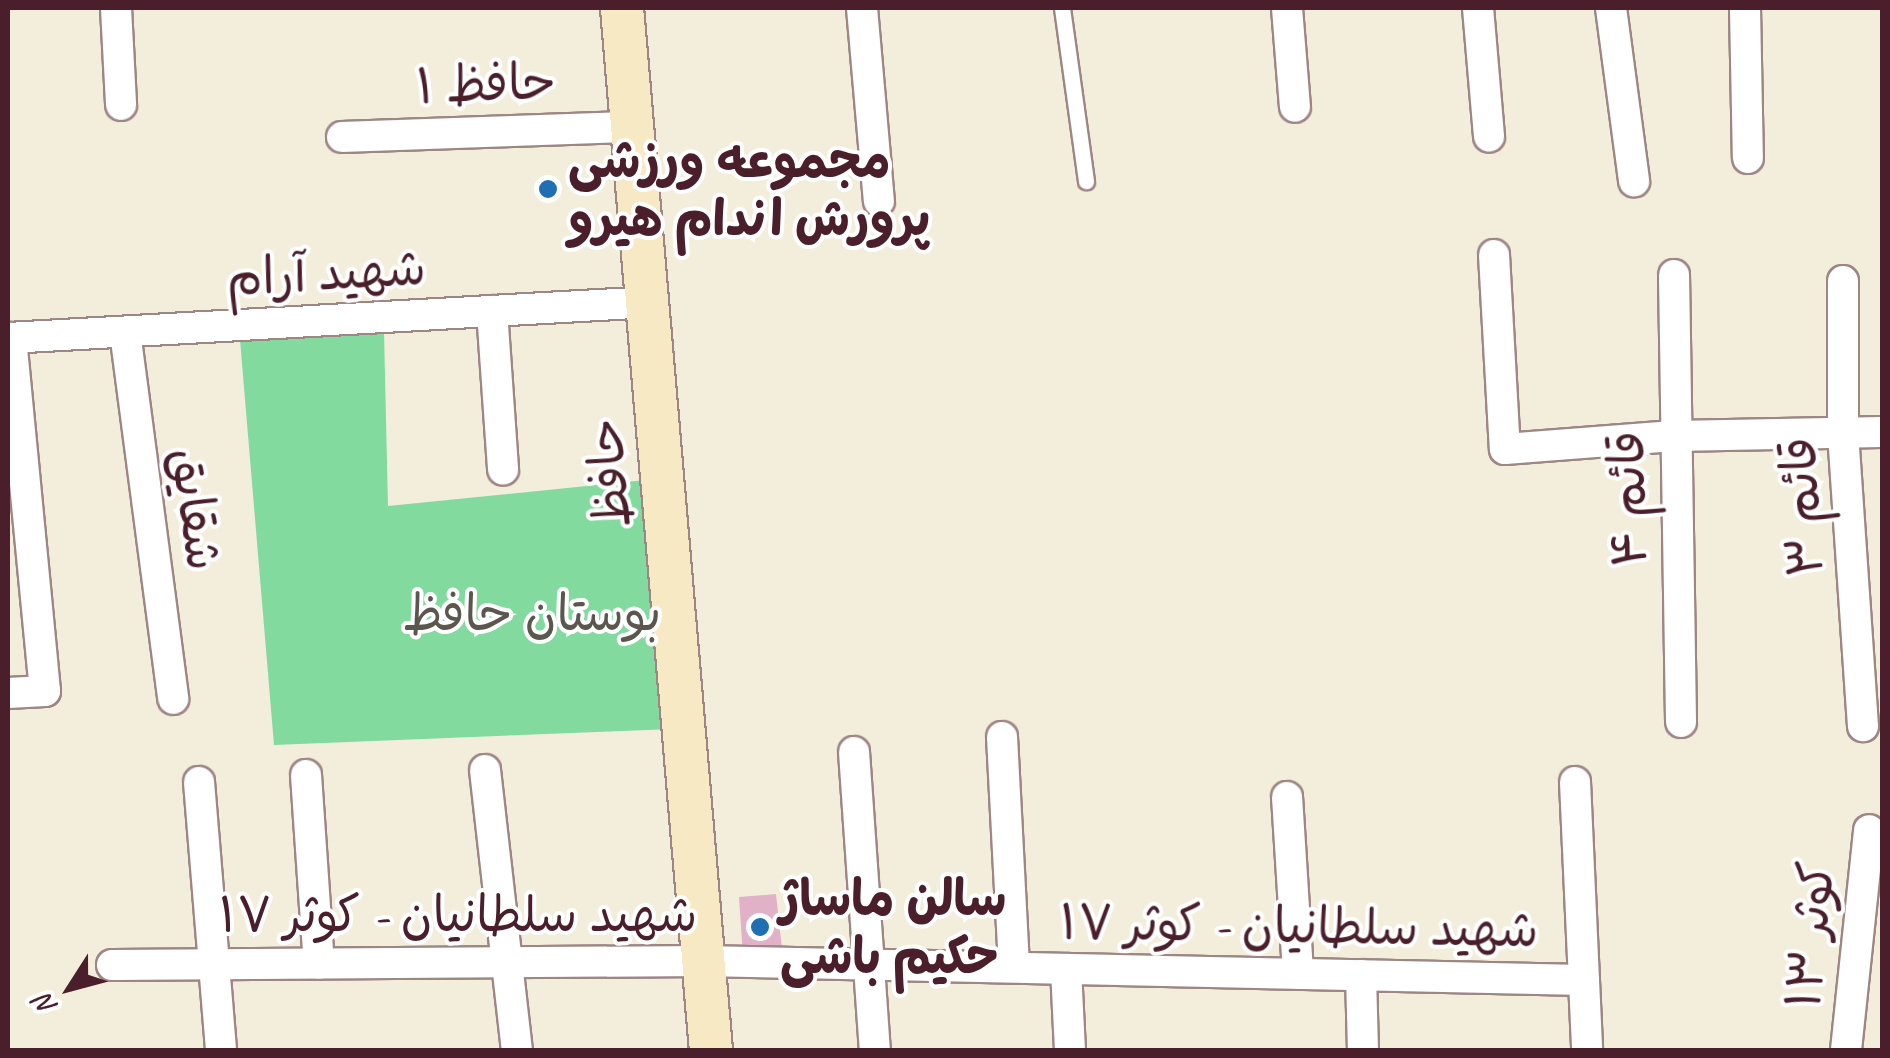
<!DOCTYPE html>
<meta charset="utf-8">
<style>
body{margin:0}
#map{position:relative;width:1890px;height:1058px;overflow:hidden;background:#f3eedc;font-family:Caveat,"Playpen Sans Arabic",sans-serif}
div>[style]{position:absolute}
.green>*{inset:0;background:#82da9f}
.building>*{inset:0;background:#e1b1c7}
.roads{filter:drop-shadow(2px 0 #9e8684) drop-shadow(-2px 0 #9e8684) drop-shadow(0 2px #9e8684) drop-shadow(0 -2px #9e8684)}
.lane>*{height:15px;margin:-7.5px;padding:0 7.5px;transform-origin:7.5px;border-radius:7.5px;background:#fff}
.street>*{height:30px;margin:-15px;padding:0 15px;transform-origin:15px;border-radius:15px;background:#fff}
.secondary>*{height:42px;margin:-21px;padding:0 21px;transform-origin:21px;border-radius:21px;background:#f6e9c3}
.dots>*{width:28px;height:28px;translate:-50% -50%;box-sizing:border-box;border:5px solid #fff;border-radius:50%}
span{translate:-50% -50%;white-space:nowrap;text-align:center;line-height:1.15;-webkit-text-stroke:8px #fff;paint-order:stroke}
.street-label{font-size:50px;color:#4a1f2b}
.poi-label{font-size:50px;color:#4a1f2b;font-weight:700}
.left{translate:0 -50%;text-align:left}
.park-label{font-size:50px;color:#5b574e}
.frame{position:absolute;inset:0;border:10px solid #4a1f2b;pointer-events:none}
.north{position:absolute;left:20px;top:938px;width:100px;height:100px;-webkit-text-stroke:8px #fff;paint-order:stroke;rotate:234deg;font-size:28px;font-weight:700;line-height:40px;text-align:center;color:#4a1f2b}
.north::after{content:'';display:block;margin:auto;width:35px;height:45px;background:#4a1f2b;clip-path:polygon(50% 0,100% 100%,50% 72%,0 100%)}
</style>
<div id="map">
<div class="green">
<div style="clip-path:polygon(384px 331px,388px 506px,646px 480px,673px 729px,274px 745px,240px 340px)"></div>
</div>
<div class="building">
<div style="clip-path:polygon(776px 894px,783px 958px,743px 957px,739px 897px)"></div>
</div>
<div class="roads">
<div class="lane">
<div style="left:1062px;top:8px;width:175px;rotate:82.1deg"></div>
</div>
<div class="street">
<div style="left:116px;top:8px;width:97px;rotate:87deg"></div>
<div style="left:862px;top:8px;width:194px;rotate:85deg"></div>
<div style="left:1287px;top:8px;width:99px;rotate:85.4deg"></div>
<div style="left:1478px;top:8px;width:129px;rotate:85.1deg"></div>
<div style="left:1611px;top:8px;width:175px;rotate:82.4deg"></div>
<div style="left:1745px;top:8px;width:150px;rotate:88.9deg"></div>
<div style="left:342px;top:137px;width:291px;rotate:-2deg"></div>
<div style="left:1494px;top:255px;width:194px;rotate:86.8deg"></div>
<div style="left:1505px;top:449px;width:169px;rotate:-4.4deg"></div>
<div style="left:1674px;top:436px;width:208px;rotate:-1.1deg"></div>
<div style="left:1674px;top:275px;width:447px;rotate:89.1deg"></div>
<div style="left:1843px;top:281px;width:152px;rotate:90deg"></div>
<div style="left:1843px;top:433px;width:294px;rotate:86.1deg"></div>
<div style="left:492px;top:311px;width:159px;rotate:86deg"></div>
<div style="left:125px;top:332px;width:370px;rotate:82.5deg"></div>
<div style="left:8px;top:338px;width:644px;rotate:-3.2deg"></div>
<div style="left:8px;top:693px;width:37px;rotate:-3deg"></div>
<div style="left:45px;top:691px;width:355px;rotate:-95.5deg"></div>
<div style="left:1002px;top:737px;width:230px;rotate:87deg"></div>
<div style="left:854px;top:752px;width:299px;rotate:86deg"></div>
<div style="left:485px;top:770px;width:282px;rotate:83.5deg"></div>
<div style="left:306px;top:775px;width:189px;rotate:86.1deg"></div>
<div style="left:199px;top:782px;width:269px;rotate:85.3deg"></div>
<div style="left:1575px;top:782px;width:268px;rotate:87.4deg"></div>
<div style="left:1287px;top:797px;width:177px;rotate:86.4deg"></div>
<div style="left:112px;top:965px;width:592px;rotate:-0.39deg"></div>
<div style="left:704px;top:961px;width:880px;rotate:1.24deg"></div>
<div style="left:1066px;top:969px;width:81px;rotate:87.2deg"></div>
<div style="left:1361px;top:975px;width:75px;rotate:88.5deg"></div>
<div style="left:1846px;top:1050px;width:221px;rotate:-84deg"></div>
</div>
<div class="secondary">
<div style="left:622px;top:8px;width:1046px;rotate:85.12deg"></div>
</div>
</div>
<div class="dots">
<div style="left:548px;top:189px;background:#1f6fb2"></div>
<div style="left:760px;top:927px;background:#1f6fb2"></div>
</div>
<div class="street-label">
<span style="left:486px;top:84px;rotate:-2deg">حافظ ۱</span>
<span style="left:326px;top:273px;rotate:-3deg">شهید آرام</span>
<span style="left:609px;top:473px;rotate:-95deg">حافظ</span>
<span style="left:1628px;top:499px;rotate:-91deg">قائم ۴</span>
<span style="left:1802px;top:507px;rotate:-93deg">قائم ۳</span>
<span style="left:196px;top:509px;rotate:82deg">شقایق</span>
<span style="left:458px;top:915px">شهید سلطانیان - کوثر ۱۷</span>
<span style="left:1299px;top:926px;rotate:1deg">شهید سلطانیان - کوثر ۱۷</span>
<span style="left:1810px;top:935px;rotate:-84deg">کوثر ۱۳</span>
</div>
<div class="poi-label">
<span class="left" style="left:568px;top:189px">مجموعه ورزشی<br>پرورش اندام هیرو</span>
<span class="left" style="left:780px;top:927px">سالن ماساژ<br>حکیم باشی</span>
</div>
<div class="park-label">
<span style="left:532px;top:614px">بوستان حافظ</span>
</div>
<div class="frame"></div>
<div class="north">N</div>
</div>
